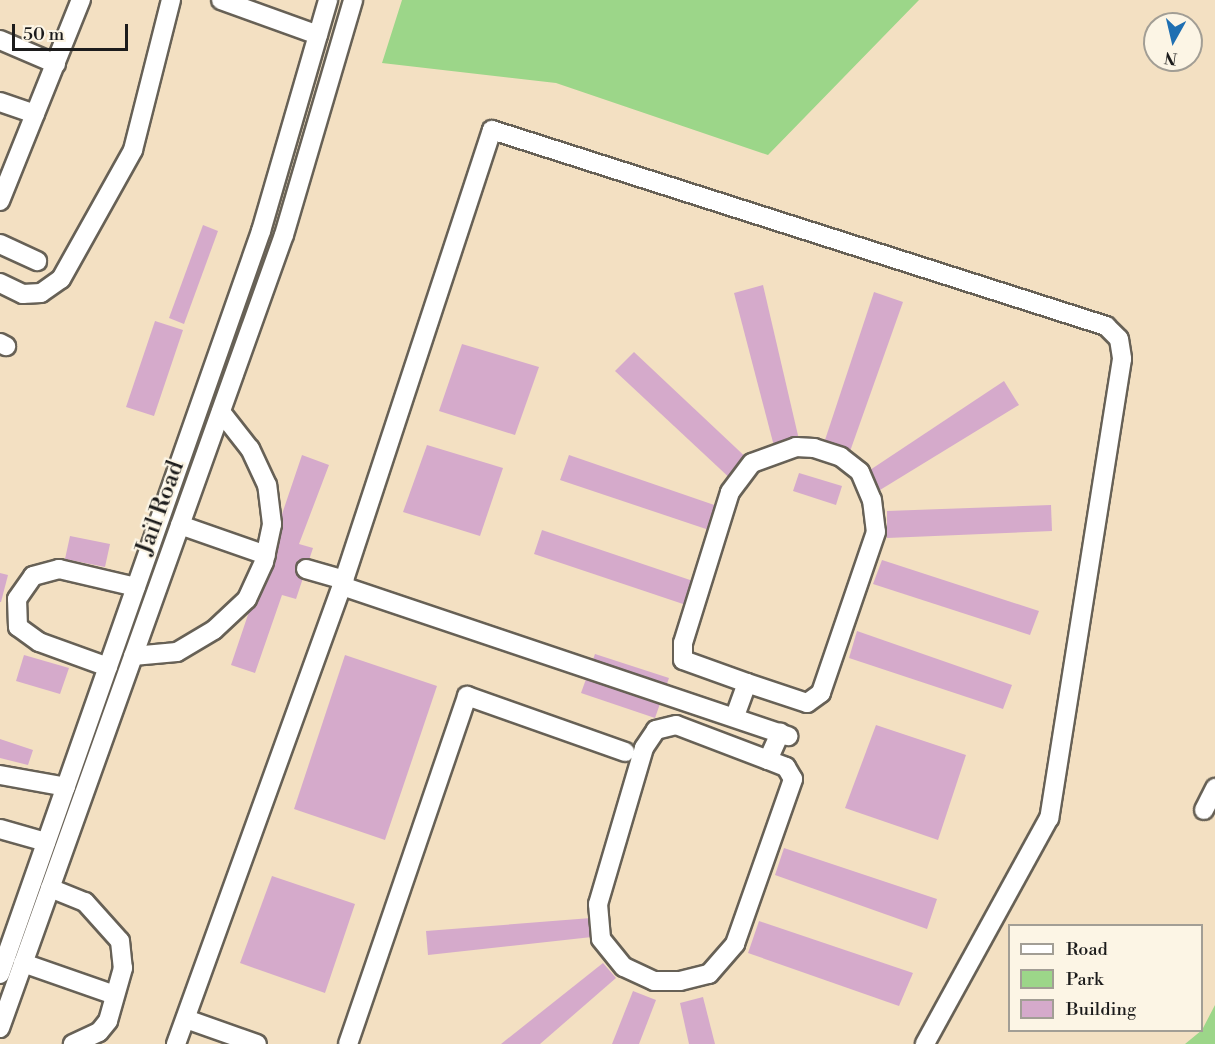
<!DOCTYPE html>
<style>
body{margin:0}
#map{position:relative;width:1215px;height:1044px;overflow:hidden;background:#f3e0c2;font-family:"Libre Bodoni",serif}
div>[style]{position:absolute}
.green>*{inset:0;background:#9cd689}
.building>*{inset:0;background:#d5aacb}
.roads{filter:drop-shadow(2px 0 #676156) drop-shadow(-2px 0 #676156) drop-shadow(0 2px #676156) drop-shadow(0 -2px #676156)}
.minor>*{height:18px;margin:-9px;padding:0 9px;transform-origin:9px;border-radius:9px;background:#fff}
span{translate:-50% -50%;white-space:nowrap;text-align:center;line-height:1.15;-webkit-text-stroke:4.5px #fcf5e5;paint-order:stroke}
.street-label{font-size:24px;color:#1c1c1c}
.legend{position:absolute;left:1008px;top:924px;width:195px;height:108px;box-sizing:border-box;background:#fcf5e5;border:2px solid #a29e95;margin:0;padding:8px 10px;list-style:none;font-size:18px;color:#1c1c1c}
.legend li{display:flex;align-items:center;gap:12px;height:30px}
.legend b{width:30px;border:2px solid #a29e95}
.north{position:absolute;left:1143px;top:12px;width:60px;height:60px;box-sizing:border-box;background:#fcf5e5;border:2px solid #a29e95;border-radius:50%;rotate:188deg;font-size:16px;font-weight:700;line-height:24px;text-align:center;color:#1c1c1c}
.north::after{content:'';display:block;margin:auto;width:21px;height:27px;background:#1f6fb2;clip-path:polygon(50% 0,100% 100%,50% 72%,0 100%)}
.scale{position:absolute;left:12px;top:24px;width:116px;height:27px;box-sizing:border-box;border:3px solid #1c1c1c;border-top:0;padding-left:8px;font-size:18px;line-height:21px;white-space:nowrap;color:#1c1c1c;-webkit-text-stroke:4px #fcf5e5;paint-order:stroke}
</style>
<div id="map">
<div class="green">
<div style="clip-path:polygon(402px 0,919px 0,768px 155px,556px 83px,382px 63px)"></div>
<div style="clip-path:polygon(1215px 1005px,1215px 1044px,1185px 1044px,1202px 1030px)"></div>
</div>
<div class="building">
<div style="clip-path:polygon(203px 225px,218px 231px,184px 324px,169px 318px)"></div>
<div style="clip-path:polygon(763px 285px,800px 444px,775px 450px,734px 293px)"></div>
<div style="clip-path:polygon(874px 292px,903px 302px,848px 457px,823px 446px)"></div>
<div style="clip-path:polygon(155px 321px,183px 330px,154px 416px,126px 407px)"></div>
<div style="clip-path:polygon(462px 344px,539px 367px,515px 435px,439px 411px)"></div>
<div style="clip-path:polygon(634px 352px,752px 463px,734px 482px,615px 371px)"></div>
<div style="clip-path:polygon(1004px 381px,1019px 405px,880px 490px,867px 472px)"></div>
<div style="clip-path:polygon(427px 445px,503px 468px,480px 536px,403px 512px)"></div>
<div style="clip-path:polygon(302px 455px,329px 465px,299px 544px,313px 548px,296px 599px,282px 595px,255px 673px,231px 665px)"></div>
<div style="clip-path:polygon(569px 455px,723px 508px,715px 532px,560px 480px)"></div>
<div style="clip-path:polygon(799px 473px,842px 486px,836px 505px,793px 491px)"></div>
<div style="clip-path:polygon(1051px 505px,1052px 531px,887px 538px,887px 511px)"></div>
<div style="clip-path:polygon(542px 530px,699px 583px,692px 607px,534px 554px)"></div>
<div style="clip-path:polygon(70px 536px,110px 544px,105px 567px,65px 559px)"></div>
<div style="clip-path:polygon(882px 560px,1039px 611px,1030px 635px,873px 584px)"></div>
<div style="clip-path:polygon(0 573px,8px 575px,1px 602px,0 602px)"></div>
<div style="clip-path:polygon(857px 631px,1012px 685px,1003px 709px,849px 658px)"></div>
<div style="clip-path:polygon(595px 654px,669px 678px,655px 718px,581px 693px)"></div>
<div style="clip-path:polygon(24px 655px,69px 668px,60px 694px,16px 681px)"></div>
<div style="clip-path:polygon(345px 655px,437px 686px,385px 840px,294px 809px)"></div>
<div style="clip-path:polygon(876px 725px,966px 755px,938px 840px,845px 808px)"></div>
<div style="clip-path:polygon(0 739px,33px 750px,28px 765px,0 758px)"></div>
<div style="clip-path:polygon(784px 848px,937px 899px,927px 929px,775px 875px)"></div>
<div style="clip-path:polygon(272px 876px,355px 904px,325px 993px,240px 963px)"></div>
<div style="clip-path:polygon(591px 918px,592px 937px,428px 955px,426px 931px)"></div>
<div style="clip-path:polygon(759px 921px,913px 973px,899px 1006px,748px 953px)"></div>
<div style="clip-path:polygon(603px 963px,616px 978px,540px 1044px,501px 1044px)"></div>
<div style="clip-path:polygon(633px 991px,656px 1000px,639px 1044px,612px 1044px)"></div>
<div style="clip-path:polygon(703px 997px,715px 1044px,689px 1044px,680px 1003px)"></div>
</div>
<div class="roads">
<div class="minor">
<div style="left:221px;top:0;width:103px;rotate:19.8deg"></div>
<div style="left:0;top:40px;width:61px;rotate:23.2deg"></div>
<div style="left:0;top:102px;width:37px;rotate:19deg"></div>
<div style="left:0;top:201px;width:217px;rotate:-68.1deg"></div>
<div style="left:0;top:244px;width:41px;rotate:24.7deg"></div>
<div style="left:0;top:283px;width:25px;rotate:26deg"></div>
<div style="left:23px;top:294px;width:18px;rotate:-3deg"></div>
<div style="left:41px;top:293px;width:24px;rotate:-35deg"></div>
<div style="left:61px;top:279px;width:148px;rotate:-60.8deg"></div>
<div style="left:133px;top:150px;width:155px;rotate:-75.8deg"></div>
<div style="left:0;top:343px;width:7px;rotate:27deg"></div>
<div style="left:180px;top:525px;width:91px;rotate:19.2deg"></div>
<div style="left:306px;top:569px;width:40px;rotate:16deg"></div>
<div style="left:342px;top:586px;width:471px;rotate:18.6deg"></div>
<div style="left:133px;top:656px;width:44px;rotate:-5.2deg"></div>
<div style="left:177px;top:652px;width:43px;rotate:-30.7deg"></div>
<div style="left:214px;top:630px;width:45px;rotate:-43.2deg"></div>
<div style="left:247px;top:599px;width:41px;rotate:-65.3deg"></div>
<div style="left:264px;top:562px;width:39px;rotate:-78deg"></div>
<div style="left:272px;top:524px;width:39px;rotate:-97deg"></div>
<div style="left:267px;top:485px;width:40px;rotate:-115deg"></div>
<div style="left:250px;top:449px;width:47px;rotate:-128.1deg"></div>
<div style="left:108px;top:667px;width:73px;rotate:-160.1deg"></div>
<div style="left:39px;top:642px;width:26px;rotate:-144deg"></div>
<div style="left:18px;top:627px;width:28px;rotate:-92deg"></div>
<div style="left:17px;top:599px;width:28px;rotate:-55deg"></div>
<div style="left:33px;top:576px;width:27px;rotate:-15deg"></div>
<div style="left:59px;top:569px;width:79px;rotate:13.2deg"></div>
<div style="left:735px;top:716px;width:35px;rotate:-70deg"></div>
<div style="left:747px;top:683px;width:68px;rotate:-160.2deg"></div>
<div style="left:683px;top:660px;width:17px;rotate:-90deg"></div>
<div style="left:683px;top:643px;width:158px;rotate:-72.7deg"></div>
<div style="left:730px;top:492px;width:36px;rotate:-53deg"></div>
<div style="left:752px;top:463px;width:47px;rotate:-20deg"></div>
<div style="left:796px;top:447px;width:18px;rotate:3deg"></div>
<div style="left:814px;top:448px;width:28px;rotate:18deg"></div>
<div style="left:841px;top:457px;width:24px;rotate:38deg"></div>
<div style="left:860px;top:472px;width:30px;rotate:67deg"></div>
<div style="left:872px;top:500px;width:32px;rotate:83deg"></div>
<div style="left:876px;top:532px;width:170px;rotate:108.9deg"></div>
<div style="left:821px;top:693px;width:17px;rotate:144deg"></div>
<div style="left:807px;top:703px;width:63px;rotate:-161.6deg"></div>
<div style="left:768px;top:760px;width:98px;rotate:-159.2deg"></div>
<div style="left:676px;top:725px;width:21px;rotate:166deg"></div>
<div style="left:656px;top:730px;width:22px;rotate:124deg"></div>
<div style="left:644px;top:748px;width:163px;rotate:106.4deg"></div>
<div style="left:598px;top:904px;width:35px;rotate:85deg"></div>
<div style="left:601px;top:939px;width:36px;rotate:51deg"></div>
<div style="left:624px;top:967px;width:33px;rotate:25deg"></div>
<div style="left:654px;top:981px;width:26px"></div>
<div style="left:680px;top:981px;width:30px;rotate:-14deg"></div>
<div style="left:709px;top:974px;width:40px;rotate:-49deg"></div>
<div style="left:735px;top:944px;width:175px;rotate:-70.6deg"></div>
<div style="left:793px;top:779px;width:14px;rotate:-120deg"></div>
<div style="left:786px;top:767px;width:19px;rotate:-159deg"></div>
<div style="left:768px;top:760px;width:30px;rotate:-66deg"></div>
<div style="left:0;top:775px;width:67px;rotate:10.3deg"></div>
<div style="left:1204px;top:810px;width:25px;rotate:-63deg"></div>
<div style="left:0;top:829px;width:48px;rotate:15.8deg"></div>
<div style="left:50px;top:888px;width:38px;rotate:22deg"></div>
<div style="left:85px;top:902px;width:52px;rotate:48.1deg"></div>
<div style="left:120px;top:941px;width:27px;rotate:84deg"></div>
<div style="left:123px;top:968px;width:55px;rotate:105.8deg"></div>
<div style="left:108px;top:1021px;width:14px;rotate:129deg"></div>
<div style="left:99px;top:1032px;width:29px;rotate:155deg"></div>
<div style="left:23px;top:963px;width:97px;rotate:19.2deg"></div>
<div style="left:0;top:974px;width:788px;rotate:-70.64deg"></div>
<div style="left:261px;top:231px;width:241px;rotate:-73.8deg"></div>
<div style="left:186px;top:1019px;width:75px;rotate:19.4deg"></div>
<div style="left:0;top:1028px;width:842px;rotate:-70.3deg"></div>
<div style="left:284px;top:235px;width:245px;rotate:-73.6deg"></div>
<div style="left:176px;top:1044px;width:487px;rotate:-70.1deg"></div>
<div style="left:342px;top:586px;width:480px;rotate:-71.8deg"></div>
<div style="left:492px;top:130px;width:645px;rotate:17.7deg"></div>
<div style="left:1106px;top:326px;width:18px;rotate:45deg"></div>
<div style="left:1119px;top:339px;width:20px;rotate:81deg"></div>
<div style="left:1122px;top:359px;width:465px;rotate:99deg"></div>
<div style="left:1049px;top:818px;width:258px;rotate:118.8deg"></div>
<div style="left:348px;top:1044px;width:368px;rotate:-71.1deg"></div>
<div style="left:467px;top:696px;width:168px;rotate:19.5deg"></div>
</div>
</div>
<div class="street-label">
<span style="left:161px;top:508px;rotate:-70deg">Jail Road</span>
</div>
<ul class="legend">
<li><b style="height:8px;background:#fff"></b>Road</li>
<li><b style="height:16px;background:#9cd689"></b>Park</li>
<li><b style="height:16px;background:#d5aacb"></b>Building</li>
</ul>
<div class="north">N</div>
<div class="scale">50 m</div>
</div>
